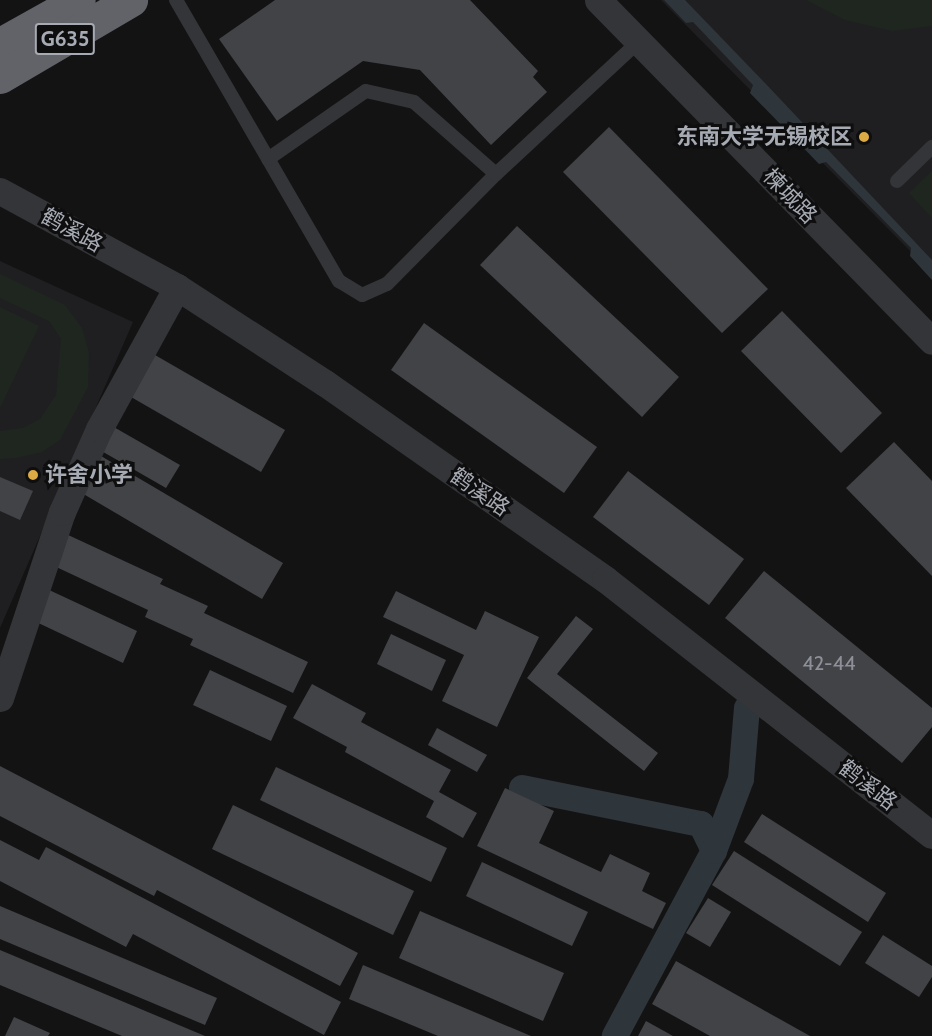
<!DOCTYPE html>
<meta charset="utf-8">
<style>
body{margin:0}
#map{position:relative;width:932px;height:1036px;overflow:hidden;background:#131314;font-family:Cabin,"Noto Sans SC",sans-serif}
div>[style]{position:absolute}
.built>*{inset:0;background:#1f1f21}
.green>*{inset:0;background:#1f2620}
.water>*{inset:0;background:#2e353b}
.canal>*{height:26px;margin:-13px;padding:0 13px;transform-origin:13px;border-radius:13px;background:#2e353b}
.building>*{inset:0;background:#424347}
.lane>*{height:14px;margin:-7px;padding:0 7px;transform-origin:7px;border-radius:7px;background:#343538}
.street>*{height:27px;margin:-13.5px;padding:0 13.5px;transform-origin:13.5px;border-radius:13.5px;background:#343538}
.highway>*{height:33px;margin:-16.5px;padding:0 16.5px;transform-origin:16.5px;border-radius:16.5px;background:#616369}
.dots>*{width:16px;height:16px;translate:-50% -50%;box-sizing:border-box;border:3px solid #0e0e0f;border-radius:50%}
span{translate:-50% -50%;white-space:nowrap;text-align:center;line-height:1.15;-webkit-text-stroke:6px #0e0e0f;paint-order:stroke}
.number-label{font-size:20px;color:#8d9098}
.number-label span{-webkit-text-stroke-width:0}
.shield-label span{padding:2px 4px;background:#0e0e0f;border:2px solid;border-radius:4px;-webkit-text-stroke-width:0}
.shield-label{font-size:21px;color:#a6aab3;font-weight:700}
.poi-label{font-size:22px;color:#a6aab3;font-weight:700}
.right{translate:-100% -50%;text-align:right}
.left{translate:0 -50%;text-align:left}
.street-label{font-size:22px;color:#a6aab3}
</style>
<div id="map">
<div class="built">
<div style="clip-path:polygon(661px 0,932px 0,932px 273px)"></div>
<div style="clip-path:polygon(0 261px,133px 322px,0 628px)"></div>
</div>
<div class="green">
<div style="clip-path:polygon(806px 0,932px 0,932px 26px,892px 31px,845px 20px)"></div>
<div style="clip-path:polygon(932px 171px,932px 218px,909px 193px)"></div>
<div style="clip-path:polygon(0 274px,65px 305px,82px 328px,89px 353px,88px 387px,60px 440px,42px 452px,16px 458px,0 459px,0 431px,23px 428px,40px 419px,56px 395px,61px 339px,49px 321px,0 298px)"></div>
<div style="clip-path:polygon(0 307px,39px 326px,0 408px)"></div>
</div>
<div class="water">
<div style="clip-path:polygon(664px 0,685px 0,765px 83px,932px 260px,932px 280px,910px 256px,911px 248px,826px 162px,819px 164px,750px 93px,753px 85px,693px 22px,686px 23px)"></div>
</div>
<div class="canal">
<div style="left:522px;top:788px;width:183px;rotate:11.4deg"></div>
<div style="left:701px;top:824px;width:30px;rotate:64deg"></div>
<div style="left:714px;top:851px;width:210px;rotate:118.2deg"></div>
<div style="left:714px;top:851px;width:77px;rotate:-69.4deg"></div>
<div style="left:741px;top:779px;width:71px;rotate:-85.2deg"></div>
</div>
<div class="building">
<div style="clip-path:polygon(275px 0,470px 0,538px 71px,533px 77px,547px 92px,491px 145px,420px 70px,363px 61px,277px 121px,219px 39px)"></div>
<div style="clip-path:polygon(609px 127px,768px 289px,722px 333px,563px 172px)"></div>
<div style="clip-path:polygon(517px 226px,679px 377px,642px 417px,480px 265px)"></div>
<div style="clip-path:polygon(782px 311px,882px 413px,841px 453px,741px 351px)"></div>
<div style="clip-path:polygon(424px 323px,597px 447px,564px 493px,391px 370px)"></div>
<div style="clip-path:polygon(155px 355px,285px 430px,261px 472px,131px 397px)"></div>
<div style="clip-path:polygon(112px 426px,180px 465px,166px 488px,98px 449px)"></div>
<div style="clip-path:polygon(894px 442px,932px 481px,932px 576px,846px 488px)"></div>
<div style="clip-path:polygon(101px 456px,283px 563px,262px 599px,80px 492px)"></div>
<div style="clip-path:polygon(628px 471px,744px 559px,709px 605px,593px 517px)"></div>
<div style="clip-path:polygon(0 477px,33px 491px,20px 520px,0 511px)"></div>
<div style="clip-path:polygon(66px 534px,163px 579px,160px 584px,208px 606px,204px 613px,308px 662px,293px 693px,190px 645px,193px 639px,145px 617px,148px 610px,52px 565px)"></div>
<div style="clip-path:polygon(764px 571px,932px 708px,932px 727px,902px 763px,725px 618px)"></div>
<div style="clip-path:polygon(47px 589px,137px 631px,123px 663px,32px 620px)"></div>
<div style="clip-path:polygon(396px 591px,476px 630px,485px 611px,539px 637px,497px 727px,442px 701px,464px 655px,383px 617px)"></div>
<div style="clip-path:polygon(576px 616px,593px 629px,557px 674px,658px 753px,644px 771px,527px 678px)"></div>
<div style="clip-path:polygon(391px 634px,446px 660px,432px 691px,377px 664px)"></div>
<div style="clip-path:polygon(210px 670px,287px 706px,271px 741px,193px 705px)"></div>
<div style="clip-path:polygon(312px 684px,366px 713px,361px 722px,451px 770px,439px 792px,477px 813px,463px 838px,426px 817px,434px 801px,345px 752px,347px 747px,293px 718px)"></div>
<div style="clip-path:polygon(437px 728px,487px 755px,477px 772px,428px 745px)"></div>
<div style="clip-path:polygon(0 766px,358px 953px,340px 986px,157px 890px,154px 896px,0 816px)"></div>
<div style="clip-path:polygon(276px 767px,447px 848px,431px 882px,260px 800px)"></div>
<div style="clip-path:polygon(505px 788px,554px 811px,539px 843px,601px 872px,610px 854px,650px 873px,642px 891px,666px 903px,653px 929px,477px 846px)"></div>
<div style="clip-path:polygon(233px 805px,414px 891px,393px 935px,212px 849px)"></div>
<div style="clip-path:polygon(762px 814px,886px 893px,868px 922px,744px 842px)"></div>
<div style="clip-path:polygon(0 840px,39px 860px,46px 847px,341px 1002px,324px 1035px,133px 934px,126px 947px,0 881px)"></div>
<div style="clip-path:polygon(734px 851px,862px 932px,840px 966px,712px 885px)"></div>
<div style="clip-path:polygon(482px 862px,588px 912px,572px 946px,466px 896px)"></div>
<div style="clip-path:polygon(708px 898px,731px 912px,710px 947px,686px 933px)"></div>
<div style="clip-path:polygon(0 906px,217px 998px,205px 1025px,0 939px)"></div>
<div style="clip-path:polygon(420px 911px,564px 973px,543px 1021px,399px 958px)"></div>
<div style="clip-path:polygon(883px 935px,932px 966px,932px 977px,919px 997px,865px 963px)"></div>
<div style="clip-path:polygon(0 950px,205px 1036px,122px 1036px,0 985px)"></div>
<div style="clip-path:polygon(676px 961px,810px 1036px,710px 1036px,652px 1004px)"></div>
<div style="clip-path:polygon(363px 965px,531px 1036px,438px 1036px,349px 999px)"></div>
<div style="clip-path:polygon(14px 1017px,50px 1033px,48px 1036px,5px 1036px)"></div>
<div style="clip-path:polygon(646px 1021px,673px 1036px,638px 1036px)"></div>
</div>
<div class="lane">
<div style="left:176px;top:0;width:325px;rotate:59.9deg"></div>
<div style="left:339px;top:281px;width:27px;rotate:31deg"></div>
<div style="left:362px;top:295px;width:27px;rotate:-24deg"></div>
<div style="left:387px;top:284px;width:155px;rotate:-45.3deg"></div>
<div style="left:496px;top:174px;width:195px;rotate:-42.9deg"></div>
<div style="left:268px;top:159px;width:119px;rotate:-34.8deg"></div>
<div style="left:366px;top:91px;width:49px;rotate:12.9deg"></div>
<div style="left:414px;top:102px;width:109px;rotate:41.3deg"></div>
<div style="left:897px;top:181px;width:49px;rotate:-44.2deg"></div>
</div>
<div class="street">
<div style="left:598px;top:0;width:477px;rotate:45.6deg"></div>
<div style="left:0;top:191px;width:201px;rotate:28.5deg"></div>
<div style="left:177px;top:287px;width:176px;rotate:33deg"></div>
<div style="left:325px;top:383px;width:342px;rotate:35deg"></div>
<div style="left:605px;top:579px;width:415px;rotate:38.1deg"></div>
<div style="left:0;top:698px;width:196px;rotate:-71.6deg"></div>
<div style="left:62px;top:512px;width:91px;rotate:-66deg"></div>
<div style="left:99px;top:429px;width:162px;rotate:-61.2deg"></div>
</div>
<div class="highway">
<div style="left:0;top:44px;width:90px;rotate:-29.1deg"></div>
<div style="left:0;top:77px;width:152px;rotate:-30.4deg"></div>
</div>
<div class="dots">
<div style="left:864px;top:137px;background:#dbaa44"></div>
<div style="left:33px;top:475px;background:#dbaa44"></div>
</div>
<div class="number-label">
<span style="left:829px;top:663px">42-44</span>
</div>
<div class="shield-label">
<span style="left:65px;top:39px">G635</span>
</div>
<div class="poi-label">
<span class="right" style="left:852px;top:137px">东南大学无锡校区</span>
<span class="left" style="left:45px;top:475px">许舍小学</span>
</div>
<div class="street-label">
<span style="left:790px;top:196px;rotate:46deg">楝城路</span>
<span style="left:72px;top:230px;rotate:29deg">鹤溪路</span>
<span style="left:480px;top:492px;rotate:35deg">鹤溪路</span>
<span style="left:868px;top:785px;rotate:38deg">鹤溪路</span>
</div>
</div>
